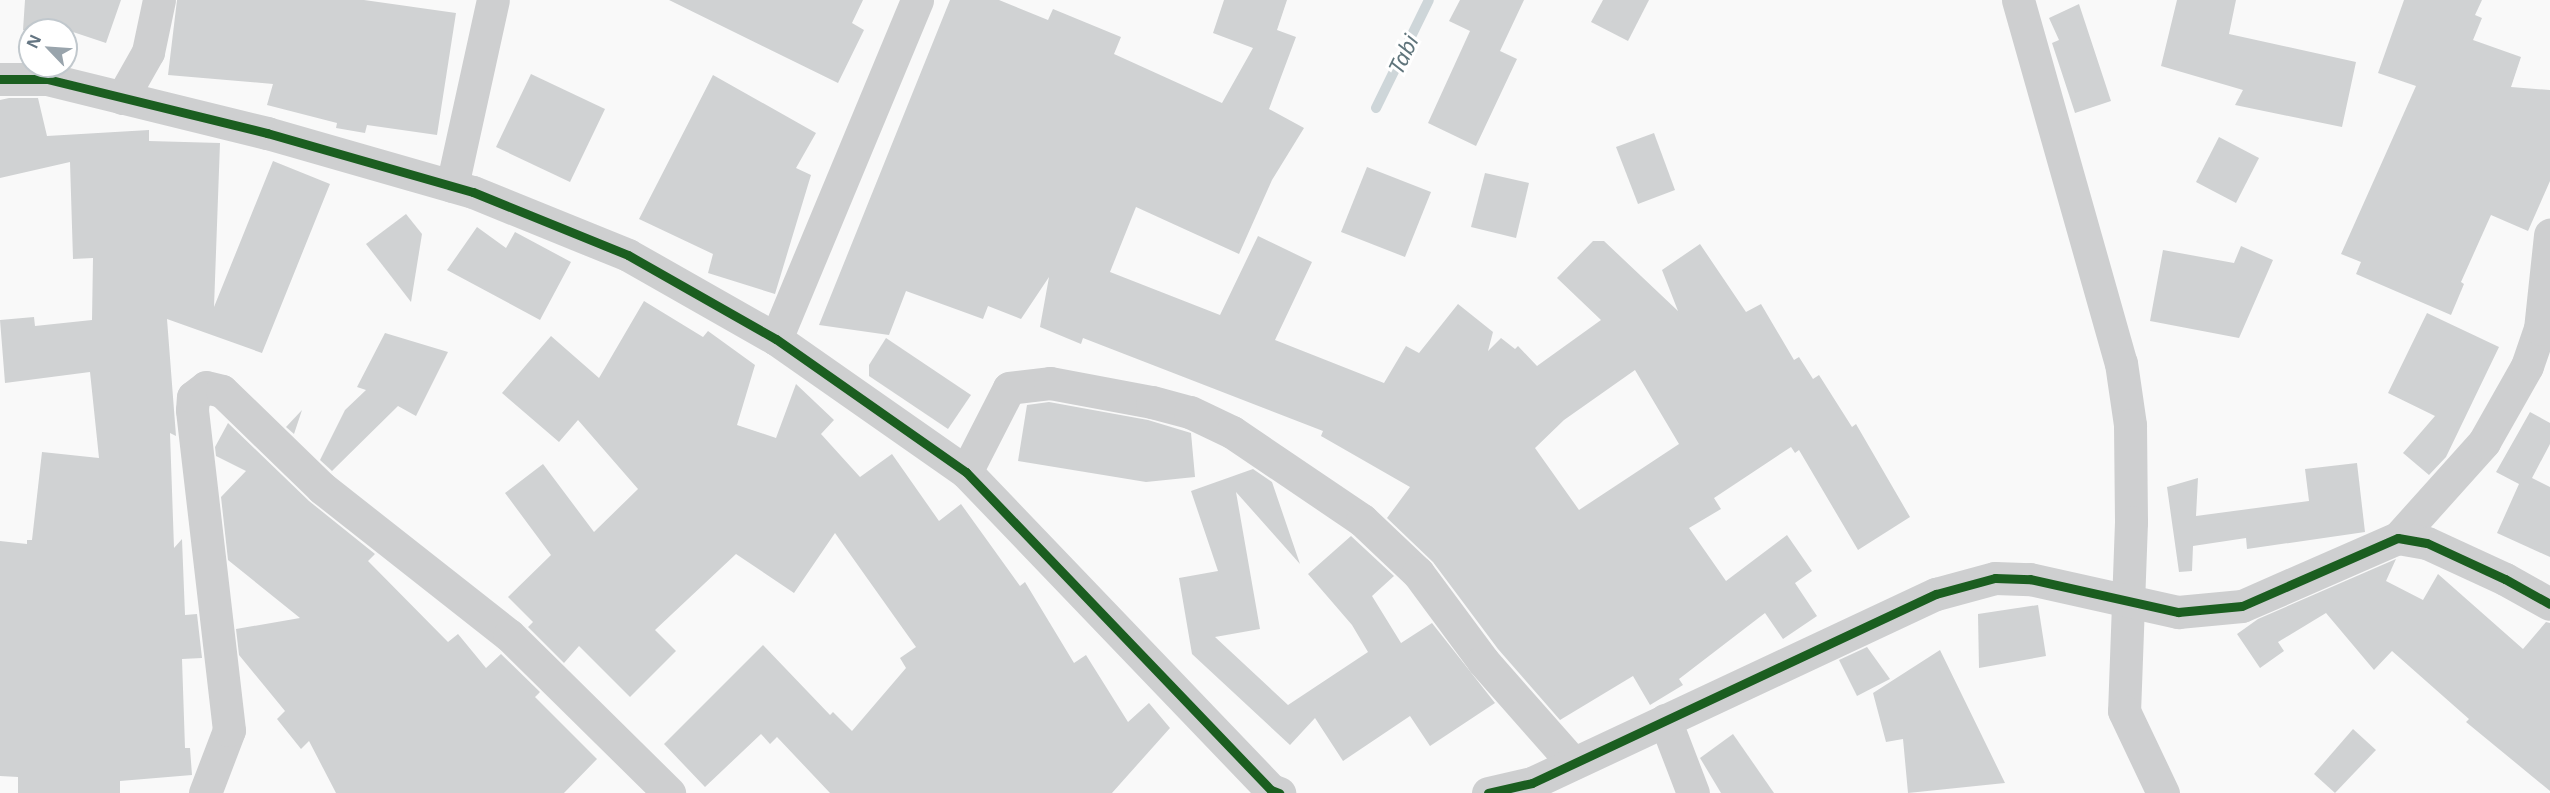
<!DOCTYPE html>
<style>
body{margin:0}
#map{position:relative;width:2550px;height:793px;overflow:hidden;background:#f9f9f9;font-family:"Noto Sans",sans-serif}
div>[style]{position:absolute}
.stream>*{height:10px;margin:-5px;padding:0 5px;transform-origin:5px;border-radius:5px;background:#ced6d9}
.building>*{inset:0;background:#d0d2d3}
.minor>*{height:33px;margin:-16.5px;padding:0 16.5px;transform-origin:16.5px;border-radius:16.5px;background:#cecfd0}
.cycleway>*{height:9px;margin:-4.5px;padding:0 4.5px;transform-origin:4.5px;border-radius:4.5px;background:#1b5e20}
span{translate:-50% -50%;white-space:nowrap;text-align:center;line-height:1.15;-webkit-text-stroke:6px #fff;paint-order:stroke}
.water-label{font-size:22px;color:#60757c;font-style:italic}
.north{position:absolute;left:18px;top:18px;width:60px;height:60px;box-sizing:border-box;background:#fff;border:2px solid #c1c8cd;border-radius:50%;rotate:295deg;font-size:16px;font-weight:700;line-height:24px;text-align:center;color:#657683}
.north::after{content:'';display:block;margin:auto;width:21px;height:27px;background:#99a4ac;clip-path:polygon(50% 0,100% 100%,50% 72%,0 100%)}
</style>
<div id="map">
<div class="stream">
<div style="left:1376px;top:108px;width:120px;rotate:-63.9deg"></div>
</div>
<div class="building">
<div style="clip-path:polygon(25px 0,121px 0,106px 43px,67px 30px,23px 30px)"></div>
<div style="clip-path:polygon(177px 0,364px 0,456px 13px,437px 135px,367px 125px,365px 133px,336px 128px,337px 123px,267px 105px,273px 84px,168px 75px)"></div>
<div style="clip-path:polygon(669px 0,863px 0,852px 23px,864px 30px,838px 83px)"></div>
<div style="clip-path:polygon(evenodd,950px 0,999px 0,1048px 20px,1053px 9px,1121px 37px,1114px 54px,1222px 103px,1253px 48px,1213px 33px,1224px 0,1287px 0,1277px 30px,1296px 37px,1269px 109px,1304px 128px,1272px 180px,1239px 254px,1136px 207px,1110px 272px,1220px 315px,1258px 236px,1312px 262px,1275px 340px,1384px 383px,1406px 346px,1419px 353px,1458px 304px,1493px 332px,1488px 351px,1501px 338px,1515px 349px,1518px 346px,1537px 366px,1601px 320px,1557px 278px,1593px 241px,1604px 241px,1678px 311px,1662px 270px,1700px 244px,1746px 312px,1761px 304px,1794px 360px,1799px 357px,1813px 379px,1819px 375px,1852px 427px,1856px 424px,1910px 517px,1858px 550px,1799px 450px,1795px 453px,1791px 447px,1714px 498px,1721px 509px,1689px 528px,1726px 581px,1787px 535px,1812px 571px,1795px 583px,1817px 616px,1783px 639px,1765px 613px,1679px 679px,1683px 685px,1650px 705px,1633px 676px,1560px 720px,1498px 649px,1433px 562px,1387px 518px,1410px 487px,1321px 436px,1323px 431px,1083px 338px,1081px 344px,1040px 327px,1049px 277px,1021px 319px,988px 306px,983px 319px,906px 291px,889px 335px,819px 325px,950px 0,1635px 370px,1679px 444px,1579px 510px,1535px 448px,1564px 420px,1635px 370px)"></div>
<div style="clip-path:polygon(1460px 0,1524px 0,1500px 51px,1517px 59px,1476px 146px,1428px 123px,1470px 31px,1449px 21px)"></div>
<div style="clip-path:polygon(1603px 0,1649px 0,1628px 41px,1591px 22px)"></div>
<div style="clip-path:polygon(2177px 0,2236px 0,2229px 34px,2356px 62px,2342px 127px,2235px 105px,2243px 90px,2161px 66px)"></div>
<div style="clip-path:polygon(2404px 0,2482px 0,2475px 15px,2482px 18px,2473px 40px,2521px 57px,2511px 87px,2550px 90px,2550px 181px,2528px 231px,2491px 215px,2461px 282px,2464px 284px,2451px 315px,2356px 274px,2361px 262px,2341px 254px,2416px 86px,2378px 73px)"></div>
<div style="clip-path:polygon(2079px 4px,2111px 101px,2075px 113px,2052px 43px,2059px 40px,2049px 18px)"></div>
<div style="clip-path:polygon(531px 74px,605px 109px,570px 182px,496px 147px)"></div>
<div style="clip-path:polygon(713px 75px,816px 133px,796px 168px,811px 175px,775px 294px,708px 273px,713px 254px,639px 219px)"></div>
<div style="clip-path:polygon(9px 98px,38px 98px,47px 136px,149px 130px,149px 141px,220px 143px,214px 307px,273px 161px,330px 184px,262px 353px,167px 319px,176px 436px,170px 433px,174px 548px,182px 539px,185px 615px,197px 614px,202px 658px,182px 659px,185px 748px,190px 748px,192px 775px,120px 781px,120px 793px,18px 793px,18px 777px,0 776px,0 541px,27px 544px,27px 540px,32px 540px,42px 452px,99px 458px,90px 372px,5px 383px,0 320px,34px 317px,35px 326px,92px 320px,93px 258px,73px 259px,70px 162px,0 178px,0 100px)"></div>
<div style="clip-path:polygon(1654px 133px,1675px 190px,1638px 204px,1616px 147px)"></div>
<div style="clip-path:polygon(2219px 137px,2259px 158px,2236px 203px,2196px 182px)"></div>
<div style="clip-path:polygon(1367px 167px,1431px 192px,1405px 257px,1341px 232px)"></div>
<div style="clip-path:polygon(1485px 173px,1529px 183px,1516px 238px,1471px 227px)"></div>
<div style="clip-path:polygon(406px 214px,422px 234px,411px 302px,366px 244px)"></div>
<div style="clip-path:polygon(477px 227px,506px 248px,515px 232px,571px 262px,540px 320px,447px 270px)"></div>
<div style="clip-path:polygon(2241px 246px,2273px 260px,2239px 338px,2150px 321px,2163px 250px,2234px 263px)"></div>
<div style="clip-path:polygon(644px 301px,703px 337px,708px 331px,755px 365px,737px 425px,776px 438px,796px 384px,834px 420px,821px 434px,860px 477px,892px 454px,939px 521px,961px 504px,1020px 586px,1025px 582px,1074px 663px,1086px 655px,1128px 722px,1149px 703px,1170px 728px,1112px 793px,830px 793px,777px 737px,770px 744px,761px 734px,705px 787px,664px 744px,763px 645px,830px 715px,833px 712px,852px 731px,906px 668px,900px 658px,916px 647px,835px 533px,794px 593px,736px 554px,655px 630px,676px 651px,630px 697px,579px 646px,564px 663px,528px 627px,533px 622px,508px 597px,551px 555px,505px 493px,543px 464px,594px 532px,638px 489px,578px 420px,559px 442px,502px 393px,551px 336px,599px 378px)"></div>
<div style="clip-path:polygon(2427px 313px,2499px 347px,2446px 457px,2429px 475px,2403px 453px,2435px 416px,2388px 393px)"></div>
<div style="clip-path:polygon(385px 333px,448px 352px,416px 416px,398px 406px,332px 471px,320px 460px,345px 410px,366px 390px,357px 387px)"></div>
<div style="clip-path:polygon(886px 338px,971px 395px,948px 429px,869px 376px,869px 365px)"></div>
<div style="clip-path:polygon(1049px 402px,1148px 420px,1191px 433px,1195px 477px,1146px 482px,1018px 461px,1027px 405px)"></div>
<div style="clip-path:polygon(302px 410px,294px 434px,286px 427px)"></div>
<div style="clip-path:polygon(2530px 412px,2550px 423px,2550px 444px,2532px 478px,2550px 487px,2550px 557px,2497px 533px,2519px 484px,2496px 472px)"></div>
<div style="clip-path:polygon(228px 423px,309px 501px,375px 554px,368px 561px,448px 642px,458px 634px,486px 668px,501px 654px,540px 692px,535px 697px,597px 759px,564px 793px,336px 793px,309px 741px,301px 749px,277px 719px,285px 711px,239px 655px,236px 629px,300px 618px,228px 560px,221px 497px,246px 471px,216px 456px,215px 447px)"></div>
<div style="clip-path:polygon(2357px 463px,2365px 532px,2247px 549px,2246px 538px,2193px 546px,2192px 571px,2179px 572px,2167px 487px,2198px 478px,2196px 516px,2309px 501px,2305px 469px)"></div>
<div style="clip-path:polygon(1253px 469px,1272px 482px,1300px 564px,1236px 492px,1260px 629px,1215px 637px,1288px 705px,1368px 652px,1352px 625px,1308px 574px,1351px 536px,1394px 576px,1372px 596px,1401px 643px,1432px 623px,1495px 703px,1430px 746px,1410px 716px,1343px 761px,1315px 718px,1290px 745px,1192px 654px,1179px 578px,1218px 571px,1191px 491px)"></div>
<div style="clip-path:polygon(2396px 559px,2386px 581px,2423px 600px,2438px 574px,2523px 649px,2546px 622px,2550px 623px,2550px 791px,2466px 722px,2469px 719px,2392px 651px,2374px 670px,2326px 613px,2278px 642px,2284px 651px,2260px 668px,2237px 634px,2258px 619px)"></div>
<div style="clip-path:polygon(2038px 605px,2046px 656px,1979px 668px,1978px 614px)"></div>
<div style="clip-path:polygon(1867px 647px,1890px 679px,1857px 696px,1839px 660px)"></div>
<div style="clip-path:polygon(1940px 650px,2005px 783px,1908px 793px,1903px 739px,1886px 742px,1873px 693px)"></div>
<div style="clip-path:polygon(2353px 729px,2376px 750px,2335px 793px,2314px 774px)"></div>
<div style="clip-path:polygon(1733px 734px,1774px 793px,1721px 793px,1700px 758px)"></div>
</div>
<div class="minor">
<div style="left:2018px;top:0;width:377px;rotate:74.2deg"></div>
<div style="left:2121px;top:363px;width:63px;rotate:81.7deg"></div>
<div style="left:2130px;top:425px;width:97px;rotate:89.4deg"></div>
<div style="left:2131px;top:522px;width:189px;rotate:92.1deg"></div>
<div style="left:2124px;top:711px;width:91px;rotate:64.6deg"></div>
<div style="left:0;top:79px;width:47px"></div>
<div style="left:47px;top:79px;width:227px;rotate:13.8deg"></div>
<div style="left:267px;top:133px;width:214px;rotate:16deg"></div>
<div style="left:473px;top:192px;width:167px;rotate:22.1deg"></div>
<div style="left:628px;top:255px;width:170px;rotate:29.6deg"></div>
<div style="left:776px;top:339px;width:232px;rotate:35deg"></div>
<div style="left:966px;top:472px;width:441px;rotate:46.2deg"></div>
<div style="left:1271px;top:790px;width:9px;rotate:21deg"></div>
<div style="left:122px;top:98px;width:53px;rotate:-60.5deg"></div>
<div style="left:148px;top:52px;width:53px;rotate:-78.1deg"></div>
<div style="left:452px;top:186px;width:190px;rotate:-77.6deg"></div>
<div style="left:776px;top:339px;width:367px;rotate:-67.4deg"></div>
<div style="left:966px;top:472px;width:94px;rotate:-62.9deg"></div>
<div style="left:1009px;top:388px;width:41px;rotate:-7deg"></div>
<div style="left:1050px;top:383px;width:104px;rotate:10.6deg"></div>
<div style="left:1152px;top:402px;width:39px;rotate:15deg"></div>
<div style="left:1190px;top:412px;width:47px;rotate:25.5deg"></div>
<div style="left:1232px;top:432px;width:157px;rotate:34.1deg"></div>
<div style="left:1362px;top:520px;width:77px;rotate:43.4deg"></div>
<div style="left:1418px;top:573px;width:109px;rotate:53.5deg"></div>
<div style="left:1483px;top:661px;width:136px;rotate:48.6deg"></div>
<div style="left:2398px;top:538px;width:129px;rotate:-48.1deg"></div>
<div style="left:2484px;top:442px;width:87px;rotate:-60.5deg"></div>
<div style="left:2527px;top:366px;width:39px;rotate:-71deg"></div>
<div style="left:2540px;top:329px;width:95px;rotate:-83.9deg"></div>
<div style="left:1665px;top:720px;width:78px;rotate:69deg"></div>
<div style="left:205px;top:793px;width:67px;rotate:-69.1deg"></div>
<div style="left:229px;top:730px;width:322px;rotate:-96.6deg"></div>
<div style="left:192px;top:410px;width:13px;rotate:-86deg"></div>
<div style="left:193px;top:397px;width:16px;rotate:-38deg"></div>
<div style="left:206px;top:387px;width:16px;rotate:14deg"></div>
<div style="left:222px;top:391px;width:139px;rotate:44.1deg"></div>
<div style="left:322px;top:488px;width:238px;rotate:38.2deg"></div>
<div style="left:509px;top:635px;width:225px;rotate:44.6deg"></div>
<div style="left:1488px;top:793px;width:45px;rotate:-12.8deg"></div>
<div style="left:1532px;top:783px;width:446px;rotate:-25.1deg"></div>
<div style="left:1936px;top:594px;width:61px;rotate:-15.2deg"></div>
<div style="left:1995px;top:578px;width:35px;rotate:2deg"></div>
<div style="left:2030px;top:579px;width:152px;rotate:12.6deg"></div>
<div style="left:2178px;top:612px;width:64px;rotate:-5.4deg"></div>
<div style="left:2242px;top:606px;width:170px;rotate:-23.6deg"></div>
<div style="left:2398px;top:538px;width:29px;rotate:10deg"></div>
<div style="left:2427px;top:543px;width:86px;rotate:24.8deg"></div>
<div style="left:2505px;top:579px;width:51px;rotate:29.1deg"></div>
</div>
<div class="cycleway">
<div style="left:0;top:79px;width:47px"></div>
<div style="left:47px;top:79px;width:227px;rotate:13.8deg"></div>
<div style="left:267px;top:133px;width:214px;rotate:16deg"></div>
<div style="left:473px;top:192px;width:167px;rotate:22.1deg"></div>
<div style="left:628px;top:255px;width:170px;rotate:29.6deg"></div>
<div style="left:776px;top:339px;width:232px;rotate:35deg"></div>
<div style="left:966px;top:472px;width:441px;rotate:46.2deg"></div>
<div style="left:1271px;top:790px;width:9px;rotate:21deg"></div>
<div style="left:1488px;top:793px;width:45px;rotate:-12.8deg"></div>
<div style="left:1532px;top:783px;width:446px;rotate:-25.1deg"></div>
<div style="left:1936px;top:594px;width:61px;rotate:-15.2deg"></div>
<div style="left:1995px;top:578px;width:35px;rotate:2deg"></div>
<div style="left:2030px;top:579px;width:152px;rotate:12.6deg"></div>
<div style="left:2178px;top:612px;width:64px;rotate:-5.4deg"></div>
<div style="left:2242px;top:606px;width:170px;rotate:-23.6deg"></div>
<div style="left:2398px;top:538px;width:29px;rotate:10deg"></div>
<div style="left:2427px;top:543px;width:86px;rotate:24.8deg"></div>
<div style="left:2505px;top:579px;width:51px;rotate:29.1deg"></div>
</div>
<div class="water-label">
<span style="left:1403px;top:54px;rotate:-64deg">Tabi</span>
</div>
<div class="north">N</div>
</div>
